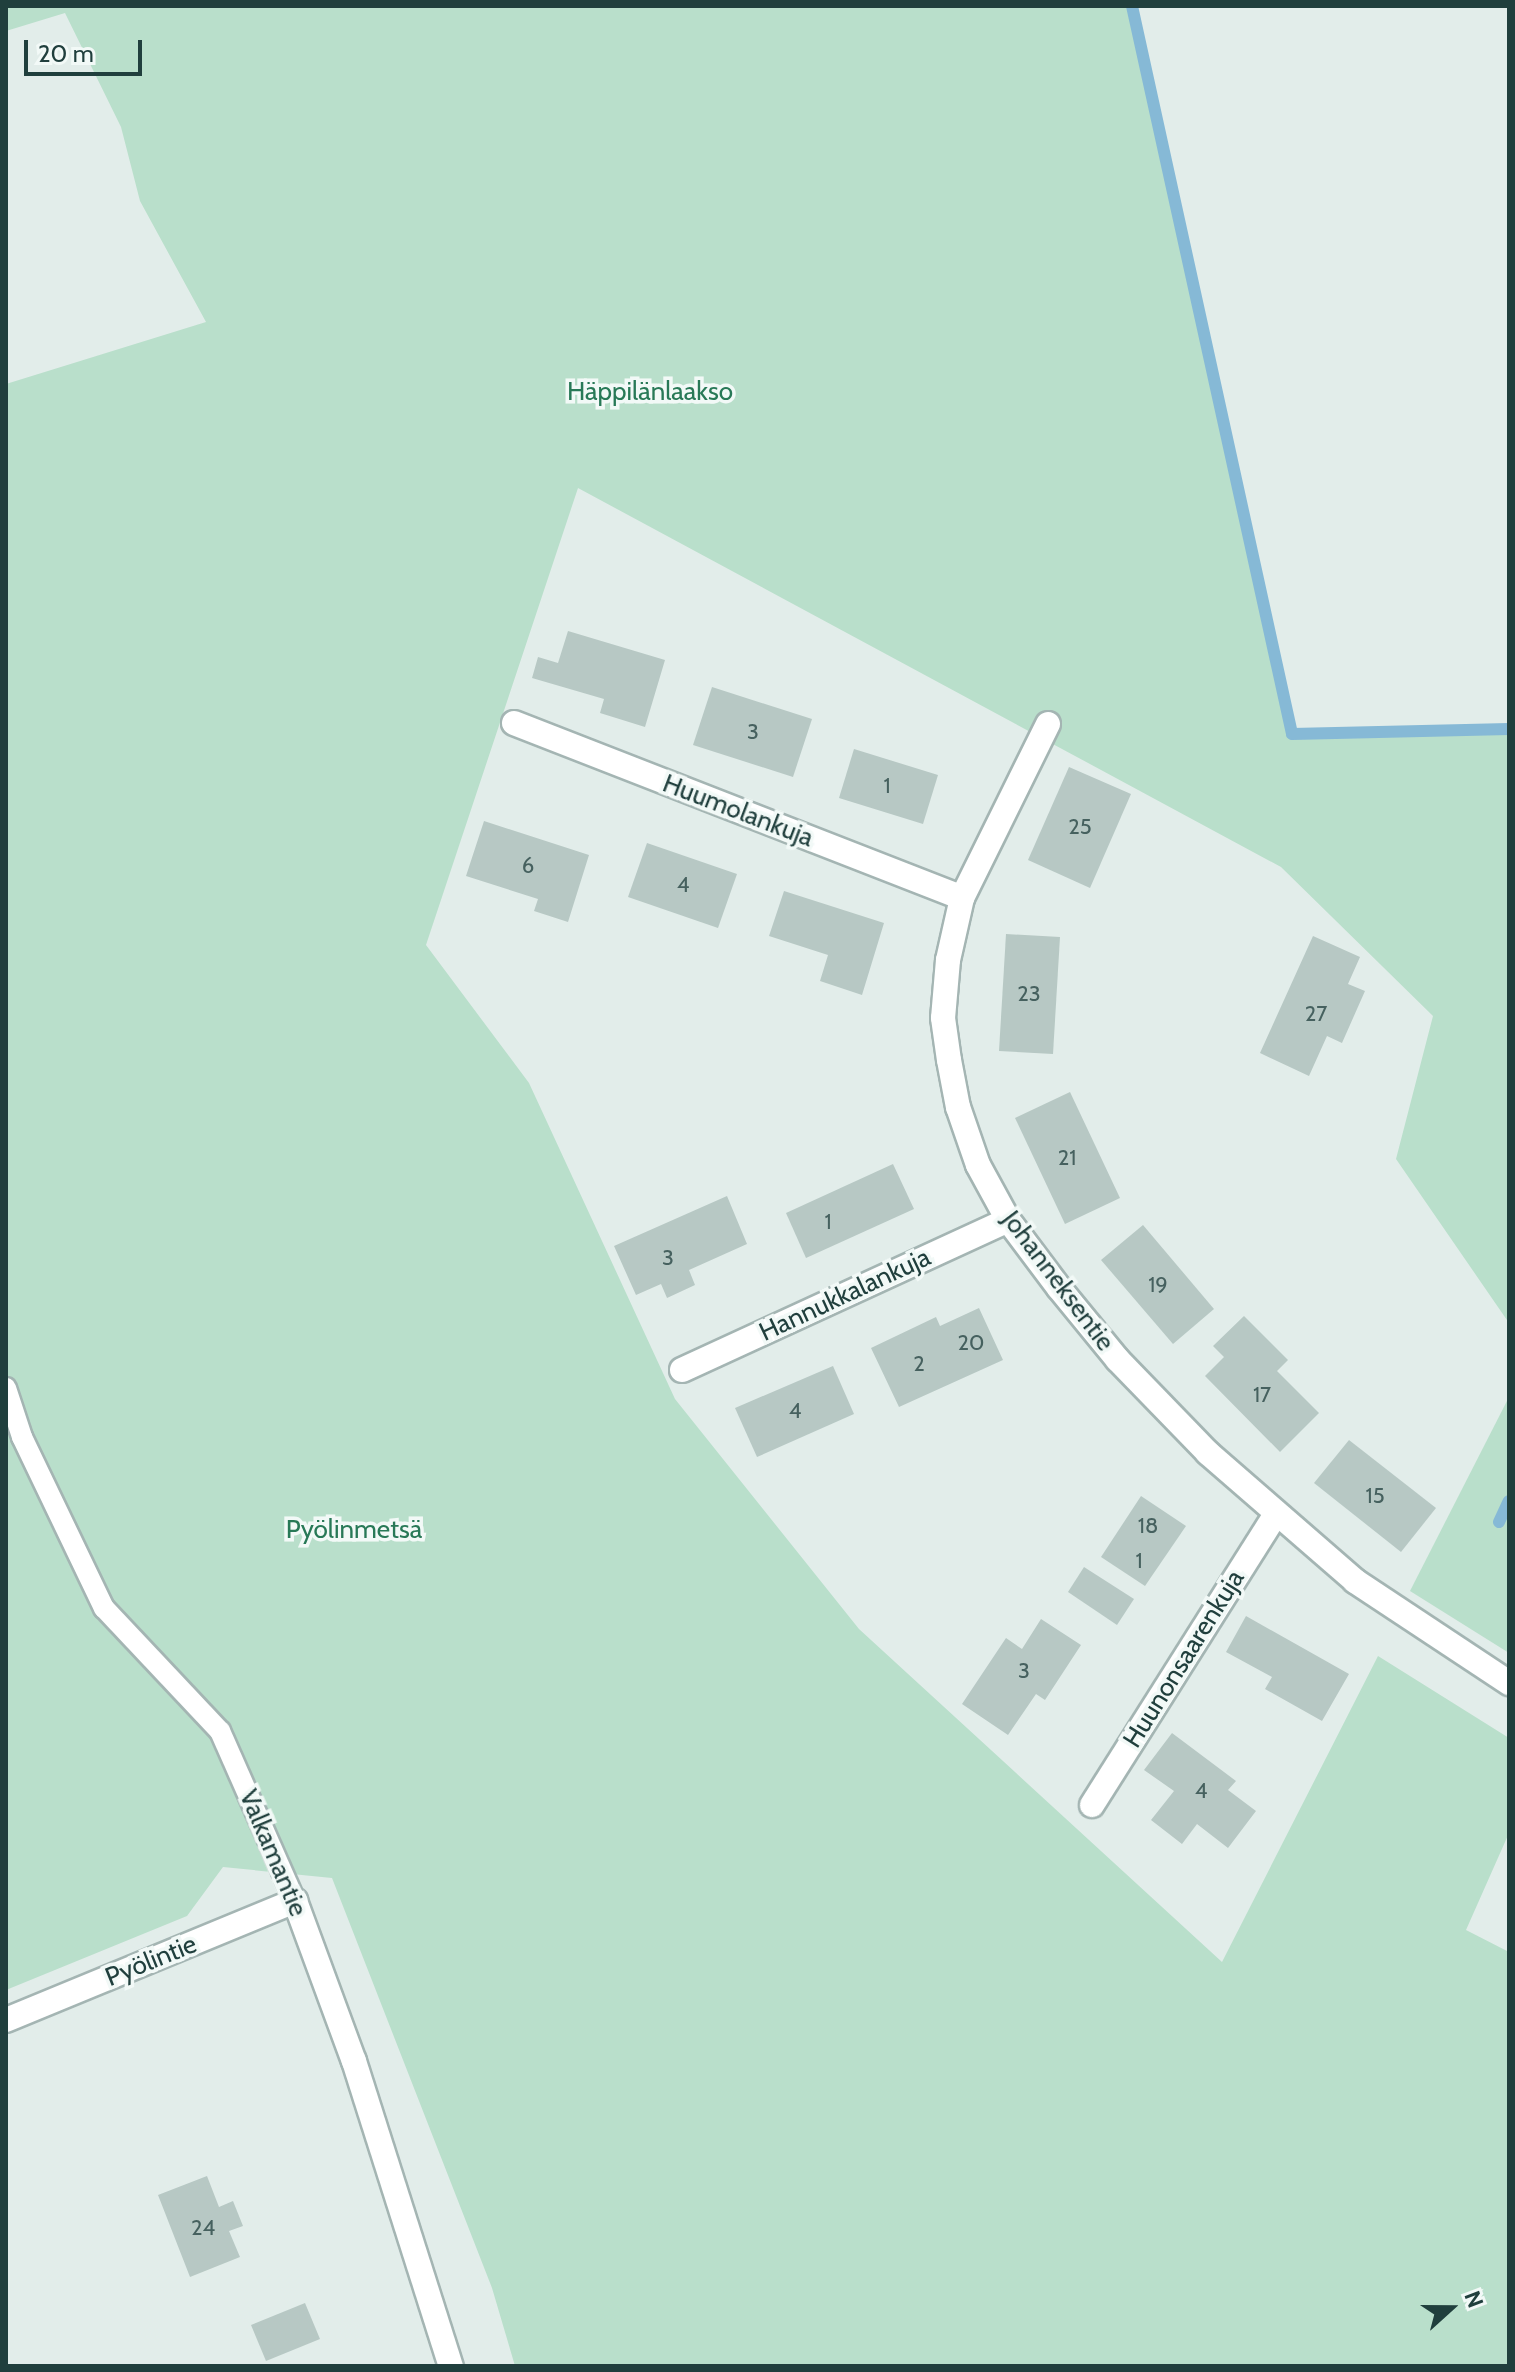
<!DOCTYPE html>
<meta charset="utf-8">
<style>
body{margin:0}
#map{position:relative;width:1515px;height:2372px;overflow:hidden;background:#e2edea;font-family:Cabin,sans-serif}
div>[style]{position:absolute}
.green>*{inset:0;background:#b9dfcb}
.stream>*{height:12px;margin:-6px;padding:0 6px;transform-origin:6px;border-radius:6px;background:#86b9d6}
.building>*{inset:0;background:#b7c8c4}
.roads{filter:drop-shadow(2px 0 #a4b5b3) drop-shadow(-2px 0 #a4b5b3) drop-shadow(0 2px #a4b5b3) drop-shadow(0 -2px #a4b5b3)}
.service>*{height:20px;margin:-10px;padding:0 10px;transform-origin:10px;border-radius:10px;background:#fff}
.minor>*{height:24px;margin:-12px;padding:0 12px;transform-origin:12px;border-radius:12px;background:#fff}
span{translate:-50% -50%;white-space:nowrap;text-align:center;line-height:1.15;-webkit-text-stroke:7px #f2f9f7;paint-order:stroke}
.number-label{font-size:22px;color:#46615f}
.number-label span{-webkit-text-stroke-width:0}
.park-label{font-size:26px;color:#287957}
.street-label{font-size:26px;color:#203f3d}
.frame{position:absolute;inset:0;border:8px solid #203f3d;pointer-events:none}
.north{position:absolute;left:1411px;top:2268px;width:80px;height:80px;-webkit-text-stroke:6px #f2f9f7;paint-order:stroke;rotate:69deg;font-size:22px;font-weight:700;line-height:32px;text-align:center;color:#203f3d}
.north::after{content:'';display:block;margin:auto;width:28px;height:36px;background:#203f3d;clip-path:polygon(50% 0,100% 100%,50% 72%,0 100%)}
.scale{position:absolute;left:24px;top:40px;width:118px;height:36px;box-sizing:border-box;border:4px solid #203f3d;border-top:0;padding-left:10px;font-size:24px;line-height:28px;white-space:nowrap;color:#203f3d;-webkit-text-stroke:6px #f2f9f7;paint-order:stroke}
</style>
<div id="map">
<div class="green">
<div style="clip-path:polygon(6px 6px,1132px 6px,1292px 733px,1509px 729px,1509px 1323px,1396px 1159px,1433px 1016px,1281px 867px,578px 488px,426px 945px,529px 1083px,675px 1399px,859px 1629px,1222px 1962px,1378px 1656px,1509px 1738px,1509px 1833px,1466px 1930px,1509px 1952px,1509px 2366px,515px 2366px,492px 2288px,332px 1878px,223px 1867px,187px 1916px,6px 1990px,6px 384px,206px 322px,140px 201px,121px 127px,65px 13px,6px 31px)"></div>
<div style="clip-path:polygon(1509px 1397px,1509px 1653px,1410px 1591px)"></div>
</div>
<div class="stream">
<div style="left:1132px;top:6px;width:745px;rotate:77.6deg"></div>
<div style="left:1292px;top:734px;width:217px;rotate:-1.3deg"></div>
<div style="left:1499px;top:1522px;width:23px;rotate:-65deg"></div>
</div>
<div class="building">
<div style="clip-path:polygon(568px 631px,665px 660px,645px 727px,600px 713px,604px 699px,532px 678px,538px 657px,558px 663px)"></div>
<div style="clip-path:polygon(712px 687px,812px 719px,793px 777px,693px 745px)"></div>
<div style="clip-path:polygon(854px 749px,938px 775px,923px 824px,839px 798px)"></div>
<div style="clip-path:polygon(1069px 767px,1131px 794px,1090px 888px,1028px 860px)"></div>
<div style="clip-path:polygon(484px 821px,589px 855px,568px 922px,534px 911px,538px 899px,466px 876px)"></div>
<div style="clip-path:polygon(647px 843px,737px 874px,718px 928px,628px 897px)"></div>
<div style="clip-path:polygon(784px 891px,884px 923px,862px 995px,820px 981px,828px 955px,769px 936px)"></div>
<div style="clip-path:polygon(1006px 934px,1060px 937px,1053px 1054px,999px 1051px)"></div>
<div style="clip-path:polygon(1313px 936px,1360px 957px,1348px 984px,1365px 991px,1342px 1043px,1327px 1036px,1309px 1076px,1260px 1053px)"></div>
<div style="clip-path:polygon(1070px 1092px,1120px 1198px,1065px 1224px,1015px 1118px)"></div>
<div style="clip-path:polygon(893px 1164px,914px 1209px,806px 1258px,786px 1213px)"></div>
<div style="clip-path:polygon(727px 1196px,747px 1244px,689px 1270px,695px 1285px,667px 1298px,661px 1284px,636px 1295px,614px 1246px)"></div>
<div style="clip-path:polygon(1143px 1225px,1214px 1309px,1173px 1344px,1101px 1260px)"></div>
<div style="clip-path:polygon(979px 1308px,1003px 1360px,899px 1407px,871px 1348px,936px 1317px,940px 1326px)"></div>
<div style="clip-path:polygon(1244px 1316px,1288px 1360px,1277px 1371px,1319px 1413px,1280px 1452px,1205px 1376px,1224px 1357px,1213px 1346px)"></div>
<div style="clip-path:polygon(833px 1366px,854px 1414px,757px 1457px,735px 1408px)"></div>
<div style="clip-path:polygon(1349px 1440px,1436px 1508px,1401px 1552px,1314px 1483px)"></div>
<div style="clip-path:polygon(1141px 1496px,1186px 1526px,1145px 1586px,1101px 1557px)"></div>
<div style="clip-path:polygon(1084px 1567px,1134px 1599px,1117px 1625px,1068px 1592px)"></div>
<div style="clip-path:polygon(1246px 1616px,1349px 1674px,1322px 1721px,1265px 1689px,1272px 1677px,1226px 1652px)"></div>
<div style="clip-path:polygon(1041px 1619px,1081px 1645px,1045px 1700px,1036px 1694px,1008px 1735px,962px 1704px,1006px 1638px,1022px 1649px)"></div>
<div style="clip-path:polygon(1172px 1733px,1236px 1781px,1228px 1790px,1256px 1811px,1228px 1848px,1197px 1824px,1182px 1844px,1151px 1820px,1174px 1791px,1144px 1770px)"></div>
<div style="clip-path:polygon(207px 2176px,219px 2207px,233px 2201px,243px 2226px,229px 2231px,240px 2257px,190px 2277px,158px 2195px)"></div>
<div style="clip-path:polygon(305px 2303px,320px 2339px,266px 2361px,251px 2325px)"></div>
</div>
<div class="roads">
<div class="service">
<div style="left:6px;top:1388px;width:52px;rotate:71.9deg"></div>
<div style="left:22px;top:1437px;width:190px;rotate:64.4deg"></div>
<div style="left:104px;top:1608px;width:169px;rotate:46.7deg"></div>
<div style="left:220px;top:1731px;width:186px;rotate:66.2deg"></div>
</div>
<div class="minor">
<div style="left:514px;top:723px;width:481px;rotate:21.3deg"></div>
<div style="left:1048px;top:724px;width:194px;rotate:116.3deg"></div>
<div style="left:962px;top:898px;width:64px;rotate:102.7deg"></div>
<div style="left:948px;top:960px;width:58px;rotate:94.9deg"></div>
<div style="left:943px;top:1018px;width:42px;rotate:81.9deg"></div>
<div style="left:949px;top:1060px;width:48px;rotate:79.2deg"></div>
<div style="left:958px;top:1107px;width:61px;rotate:71deg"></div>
<div style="left:978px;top:1165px;width:63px;rotate:61.4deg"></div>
<div style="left:1008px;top:1220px;width:85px;rotate:53.1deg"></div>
<div style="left:1059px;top:1288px;width:93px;rotate:50.7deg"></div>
<div style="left:1118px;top:1360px;width:129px;rotate:45.9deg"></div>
<div style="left:1208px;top:1453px;width:195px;rotate:41deg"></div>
<div style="left:1355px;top:1581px;width:185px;rotate:33.5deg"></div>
<div style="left:682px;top:1370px;width:359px;rotate:-24.7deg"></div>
<div style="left:1092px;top:1805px;width:344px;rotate:-57.7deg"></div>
<div style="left:6px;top:2020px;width:313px;rotate:-22.4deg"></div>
<div style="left:295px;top:1901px;width:171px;rotate:69.8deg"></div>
<div style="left:354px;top:2061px;width:320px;rotate:72.4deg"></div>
</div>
</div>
<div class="number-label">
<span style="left:753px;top:732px">3</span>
<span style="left:887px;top:786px">1</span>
<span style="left:1080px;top:827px">25</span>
<span style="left:528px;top:866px">6</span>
<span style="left:683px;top:885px">4</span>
<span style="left:1029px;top:994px">23</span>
<span style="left:1316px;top:1014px">27</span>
<span style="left:1067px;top:1158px">21</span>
<span style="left:828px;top:1222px">1</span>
<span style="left:668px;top:1258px">3</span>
<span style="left:1158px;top:1285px">19</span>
<span style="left:971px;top:1343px">20</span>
<span style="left:919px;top:1364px">2</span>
<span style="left:1262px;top:1395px">17</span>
<span style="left:795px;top:1411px">4</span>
<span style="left:1375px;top:1496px">15</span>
<span style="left:1148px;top:1526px">18</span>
<span style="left:1139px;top:1561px">1</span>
<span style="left:1024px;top:1671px">3</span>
<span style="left:1201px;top:1791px">4</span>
<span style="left:203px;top:2228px">24</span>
</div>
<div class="park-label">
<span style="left:650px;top:392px">Häppilänlaakso</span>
<span style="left:354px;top:1530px">Pyölinmetsä</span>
</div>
<div class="street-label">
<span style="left:738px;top:811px;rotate:21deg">Huumolankuja</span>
<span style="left:1058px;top:1281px;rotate:53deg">Johanneksentie</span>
<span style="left:845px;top:1295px;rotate:-25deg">Hannukkalankuja</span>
<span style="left:1184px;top:1659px;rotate:-58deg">Huunonsaarenkuja</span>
<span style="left:273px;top:1853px;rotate:67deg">Valkamantie</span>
<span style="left:151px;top:1961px;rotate:-22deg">Pyölintie</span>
</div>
<div class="frame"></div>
<div class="north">N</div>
<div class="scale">20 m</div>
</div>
